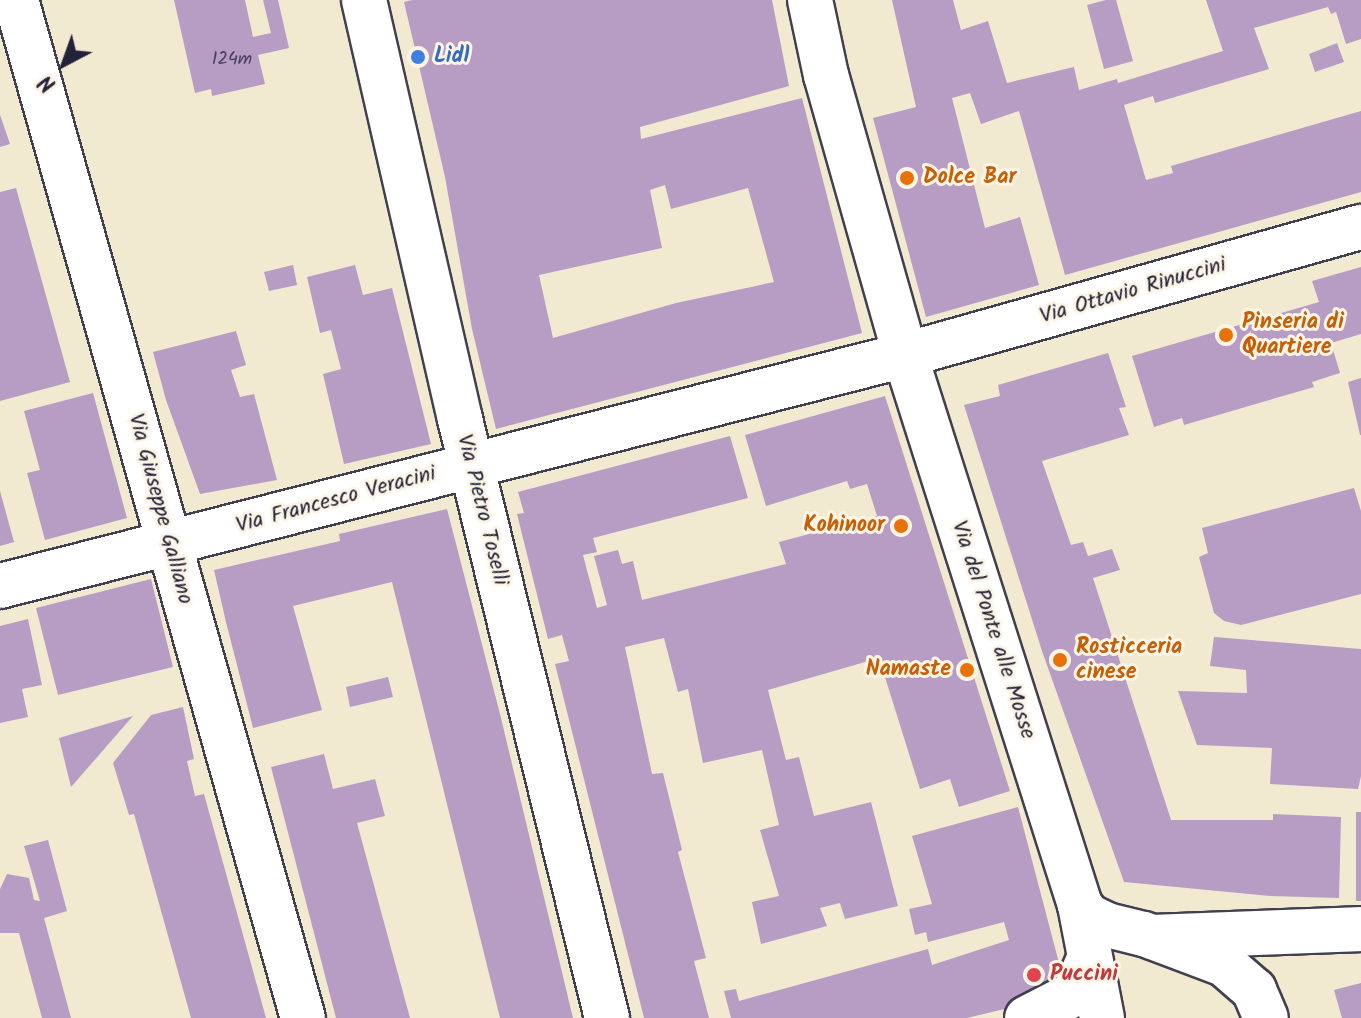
<!DOCTYPE html>
<style>
body{margin:0}
#map{position:relative;width:1361px;height:1018px;overflow:hidden;background:#f2ead0;font-family:Kalam,sans-serif}
div>[style]{position:absolute}
.building>*{inset:0;background:#b79cc4}
.roads{filter:drop-shadow(2px 0 #414051) drop-shadow(-2px 0 #414051) drop-shadow(0 2px #414051) drop-shadow(0 -2px #414051)}
.minor>*{height:44px;margin:-22px;padding:0 22px;transform-origin:22px;border-radius:22px;background:#fff}
.major>*{height:44px;margin:-22px;padding:0 22px;transform-origin:22px;border-radius:22px;background:#fff}
.dots>*{width:22px;height:22px;translate:-50% -50%;box-sizing:border-box;border:4px solid #fcf5e5;border-radius:50%}
span{translate:-50% -50%;white-space:nowrap;text-align:center;line-height:1.15;-webkit-text-stroke:6px #fcf5e5;paint-order:stroke}
.number-label{font-size:18px;color:#47405d}
.number-label span{-webkit-text-stroke-width:0}
.shop-label{font-size:22px;color:#366cbe;font-weight:700}
.left{translate:0 -50%;text-align:left}
.food-label{font-size:22px;color:#c56008;font-weight:700}
.right{translate:-100% -50%;text-align:right}
.street-label{font-size:22px;color:#22223b}
.health-label{font-size:22px;color:#be3a42;font-weight:700}
.north{position:absolute;left:24px;top:24px;width:80px;height:80px;-webkit-text-stroke:6px #fcf5e5;paint-order:stroke;rotate:221deg;font-size:22px;font-weight:700;line-height:32px;text-align:center;color:#22223b}
.north::after{content:'';display:block;margin:auto;width:28px;height:36px;background:#22223b;clip-path:polygon(50% 0,100% 100%,50% 72%,0 100%)}
</style>
<div id="map">
<div class="building">
<div style="clip-path:polygon(174px 0,245px 0,253px 37px,271px 33px,263px 0,278px 0,289px 48px,258px 55px,265px 84px,212px 96px,211px 89px,195px 93px)"></div>
<div style="clip-path:polygon(evenodd,412px 0,772px 0,789px 86px,640px 127px,641px 139px,802px 98px,862px 333px,496px 429px,472px 329px,445px 177px,404px 2px,412px 0,665px 185px,671px 209px,748px 188px,774px 282px,676px 303px,553px 338px,539px 275px,662px 248px,650px 190px,665px 185px)"></div>
<div style="clip-path:polygon(892px 0,953px 0,961px 30px,988px 21px,1007px 83px,1074px 67px,1079px 90px,1117px 79px,1118px 83px,1223px 51px,1206px 0,1361px 0,1361px 39px,1346px 44px,1336px 12px,1331px 14px,1328px 7px,1254px 28px,1269px 69px,1155px 103px,1153px 96px,1124px 105px,1146px 180px,1173px 173px,1171px 166px,1361px 111px,1361px 192px,1065px 275px,1019px 111px,981px 124px,970px 93px,952px 98px,985px 228px,1020px 217px,1039px 285px,926px 317px,873px 118px,916px 107px)"></div>
<div style="clip-path:polygon(1106px 0,1116px 0,1133px 61px,1104px 69px,1087px 5px)"></div>
<div style="clip-path:polygon(1337px 43px,1344px 62px,1315px 72px,1309px 54px)"></div>
<div style="clip-path:polygon(0 115px,10px 144px,0 147px)"></div>
<div style="clip-path:polygon(16px 188px,70px 382px,0 401px,0 192px)"></div>
<div style="clip-path:polygon(293px 265px,297px 285px,269px 291px,264px 272px)"></div>
<div style="clip-path:polygon(355px 265px,363px 295px,392px 288px,431px 444px,344px 464px,323px 374px,341px 369px,331px 330px,320px 333px,307px 277px)"></div>
<div style="clip-path:polygon(1361px 267px,1361px 334px,1331px 343px,1340px 373px,1312px 382px,1314px 387px,1184px 425px,1182px 418px,1154px 427px,1132px 356px,1319px 302px,1312px 281px)"></div>
<div style="clip-path:polygon(236px 331px,246px 365px,231px 370px,240px 397px,254px 394px,277px 480px,200px 494px,166px 400px,153px 352px)"></div>
<div style="clip-path:polygon(1108px 353px,1126px 407px,1119px 408px,1129px 435px,1042px 461px,1071px 545px,1083px 542px,1088px 556px,1112px 549px,1120px 570px,1093px 578px,1171px 820px,1273px 820px,1273px 814px,1341px 817px,1339px 898px,1270px 896px,1124px 882px,1042px 651px,964px 405px,1000px 396px,998px 385px)"></div>
<div style="clip-path:polygon(1361px 378px,1361px 435px,1360px 435px,1348px 382px)"></div>
<div style="clip-path:polygon(93px 393px,127px 518px,45px 540px,27px 473px,40px 470px,24px 411px)"></div>
<div style="clip-path:polygon(885px 396px,1010px 791px,959px 807px,950px 779px,920px 789px,879px 658px,768px 690px,786px 760px,799px 757px,814px 816px,871px 802px,898px 906px,845px 919px,840px 903px,820px 908px,827px 926px,761px 944px,752px 902px,779px 896px,760px 830px,779px 825px,762px 750px,703px 763px,688px 689px,678px 692px,664px 638px,625px 647px,652px 774px,663px 773px,682px 850px,678px 852px,706px 958px,694px 961px,709px 1018px,644px 1018px,555px 664px,569px 661px,562px 635px,548px 639px,517px 514px,524px 513px,518px 492px,730px 436px,748px 498px,593px 538px,597px 552px,583px 555px,597px 608px,607px 605px,594px 556px,618px 550px,622px 564px,633px 561px,642px 600px,786px 564px,779px 542px,877px 516px,867px 484px,850px 489px,847px 481px,766px 506px,745px 435px)"></div>
<div style="clip-path:polygon(1354px 488px,1361px 511px,1361px 594px,1241px 625px,1224px 621px,1214px 613px,1199px 557px,1208px 553px,1202px 528px)"></div>
<div style="clip-path:polygon(0 491px,14px 542px,0 546px)"></div>
<div style="clip-path:polygon(447px 509px,500px 714px,573px 1018px,500px 1018px,392px 582px,293px 606px,322px 710px,253px 728px,226px 622px,214px 570px,340px 541px,339px 534px)"></div>
<div style="clip-path:polygon(151px 579px,173px 667px,58px 695px,36px 608px)"></div>
<div style="clip-path:polygon(28px 619px,42px 685px,22px 689px,28px 717px,0 723px,0 626px)"></div>
<div style="clip-path:polygon(1214px 637px,1361px 649px,1361px 776px,1358px 789px,1270px 784px,1272px 748px,1197px 745px,1178px 691px,1247px 693px,1246px 670px,1210px 666px)"></div>
<div style="clip-path:polygon(388px 677px,393px 697px,350px 707px,346px 687px)"></div>
<div style="clip-path:polygon(183px 707px,194px 759px,187px 761px,195px 796px,204px 794px,266px 1018px,191px 1018px,134px 814px,129px 815px,113px 763px,151px 715px)"></div>
<div style="clip-path:polygon(133px 716px,71px 787px,59px 738px)"></div>
<div style="clip-path:polygon(324px 754px,333px 789px,375px 779px,385px 816px,357px 823px,410px 1018px,336px 1018px,271px 767px)"></div>
<div style="clip-path:polygon(1018px 807px,1059px 963px,1042px 1000px,967px 1018px,731px 1018px,724px 991px,736px 989px,739px 1001px,928px 949px,932px 965px,1009px 940px,1004px 922px,928px 942px,926px 932px,915px 935px,909px 909px,932px 904px,912px 836px)"></div>
<div style="clip-path:polygon(1356px 812px,1361px 812px,1361px 901px,1356px 901px)"></div>
<div style="clip-path:polygon(48px 840px,67px 911px,44px 918px,71px 1018px,42px 1018px,19px 933px,0 933px,0 889px,7px 874px,29px 878px,34px 900px,40px 901px,24px 846px)"></div>
<div style="clip-path:polygon(1361px 983px,1361px 1018px,1342px 1018px,1334px 990px)"></div>
</div>
<div class="roads">
<div class="minor">
<div style="left:16px;top:0;width:1058px;rotate:74.26deg"></div>
<div style="left:0;top:586px;width:934px;rotate:-14.32deg"></div>
<div style="left:905px;top:355px;width:474px;rotate:-15.7deg"></div>
<div style="left:1080px;top:905px;width:115px;rotate:79deg"></div>
<div style="left:1153px;top:937px;width:208px;rotate:-2.2deg"></div>
<div style="left:1027px;top:1018px;width:53px;rotate:-27.1deg"></div>
<div style="left:1074px;top:994px;width:38px;rotate:-67deg"></div>
</div>
<div class="major">
<div style="left:364px;top:0;width:430px;rotate:77.1deg"></div>
<div style="left:460px;top:419px;width:617px;rotate:76.21deg"></div>
<div style="left:810px;top:0;width:77px;rotate:78deg"></div>
<div style="left:826px;top:75px;width:291px;rotate:74.2deg"></div>
<div style="left:905px;top:355px;width:577px;rotate:72.35deg"></div>
<div style="left:1080px;top:905px;width:14px;rotate:54deg"></div>
<div style="left:1088px;top:916px;width:21px;rotate:25deg"></div>
<div style="left:1107px;top:925px;width:38px;rotate:14deg"></div>
<div style="left:1144px;top:934px;width:85px;rotate:20.6deg"></div>
<div style="left:1224px;top:964px;width:40px;rotate:41deg"></div>
<div style="left:1254px;top:990px;width:30px;rotate:67deg"></div>
</div>
</div>
<div class="dots">
<div style="left:418px;top:57px;background:#3f7fe0"></div>
<div style="left:907px;top:178px;background:#e8710a"></div>
<div style="left:1226px;top:335px;background:#e8710a"></div>
<div style="left:901px;top:526px;background:#e8710a"></div>
<div style="left:1060px;top:660px;background:#e8710a"></div>
<div style="left:967px;top:670px;background:#e8710a"></div>
<div style="left:1034px;top:975px;background:#e0444e"></div>
</div>
<div class="number-label">
<span style="left:232px;top:60px">124m</span>
</div>
<div class="shop-label">
<span class="left" style="left:434px;top:57px">Lidl</span>
</div>
<div class="food-label">
<span class="left" style="left:923px;top:178px">Dolce Bar</span>
<span class="left" style="left:1242px;top:335px">Pinseria di<br>Quartiere</span>
<span class="right" style="left:885px;top:526px">Kohinoor</span>
<span class="left" style="left:1076px;top:660px">Rosticceria<br>cinese</span>
<span class="right" style="left:951px;top:670px">Namaste</span>
</div>
<div class="street-label">
<span style="left:1133px;top:291px;rotate:-16deg">Via Ottavio Rinuccini</span>
<span style="left:336px;top:500px;rotate:-15deg">Via Francesco Veracini</span>
<span style="left:160px;top:509px;rotate:75deg">Via Giuseppe Galliano</span>
<span style="left:482px;top:510px;rotate:76deg">Via Pietro Toselli</span>
<span style="left:993px;top:630px;rotate:72deg">Via del Ponte alle Mosse</span>
</div>
<div class="health-label">
<span class="left" style="left:1050px;top:975px">Puccini</span>
</div>
<div class="north">N</div>
</div>
